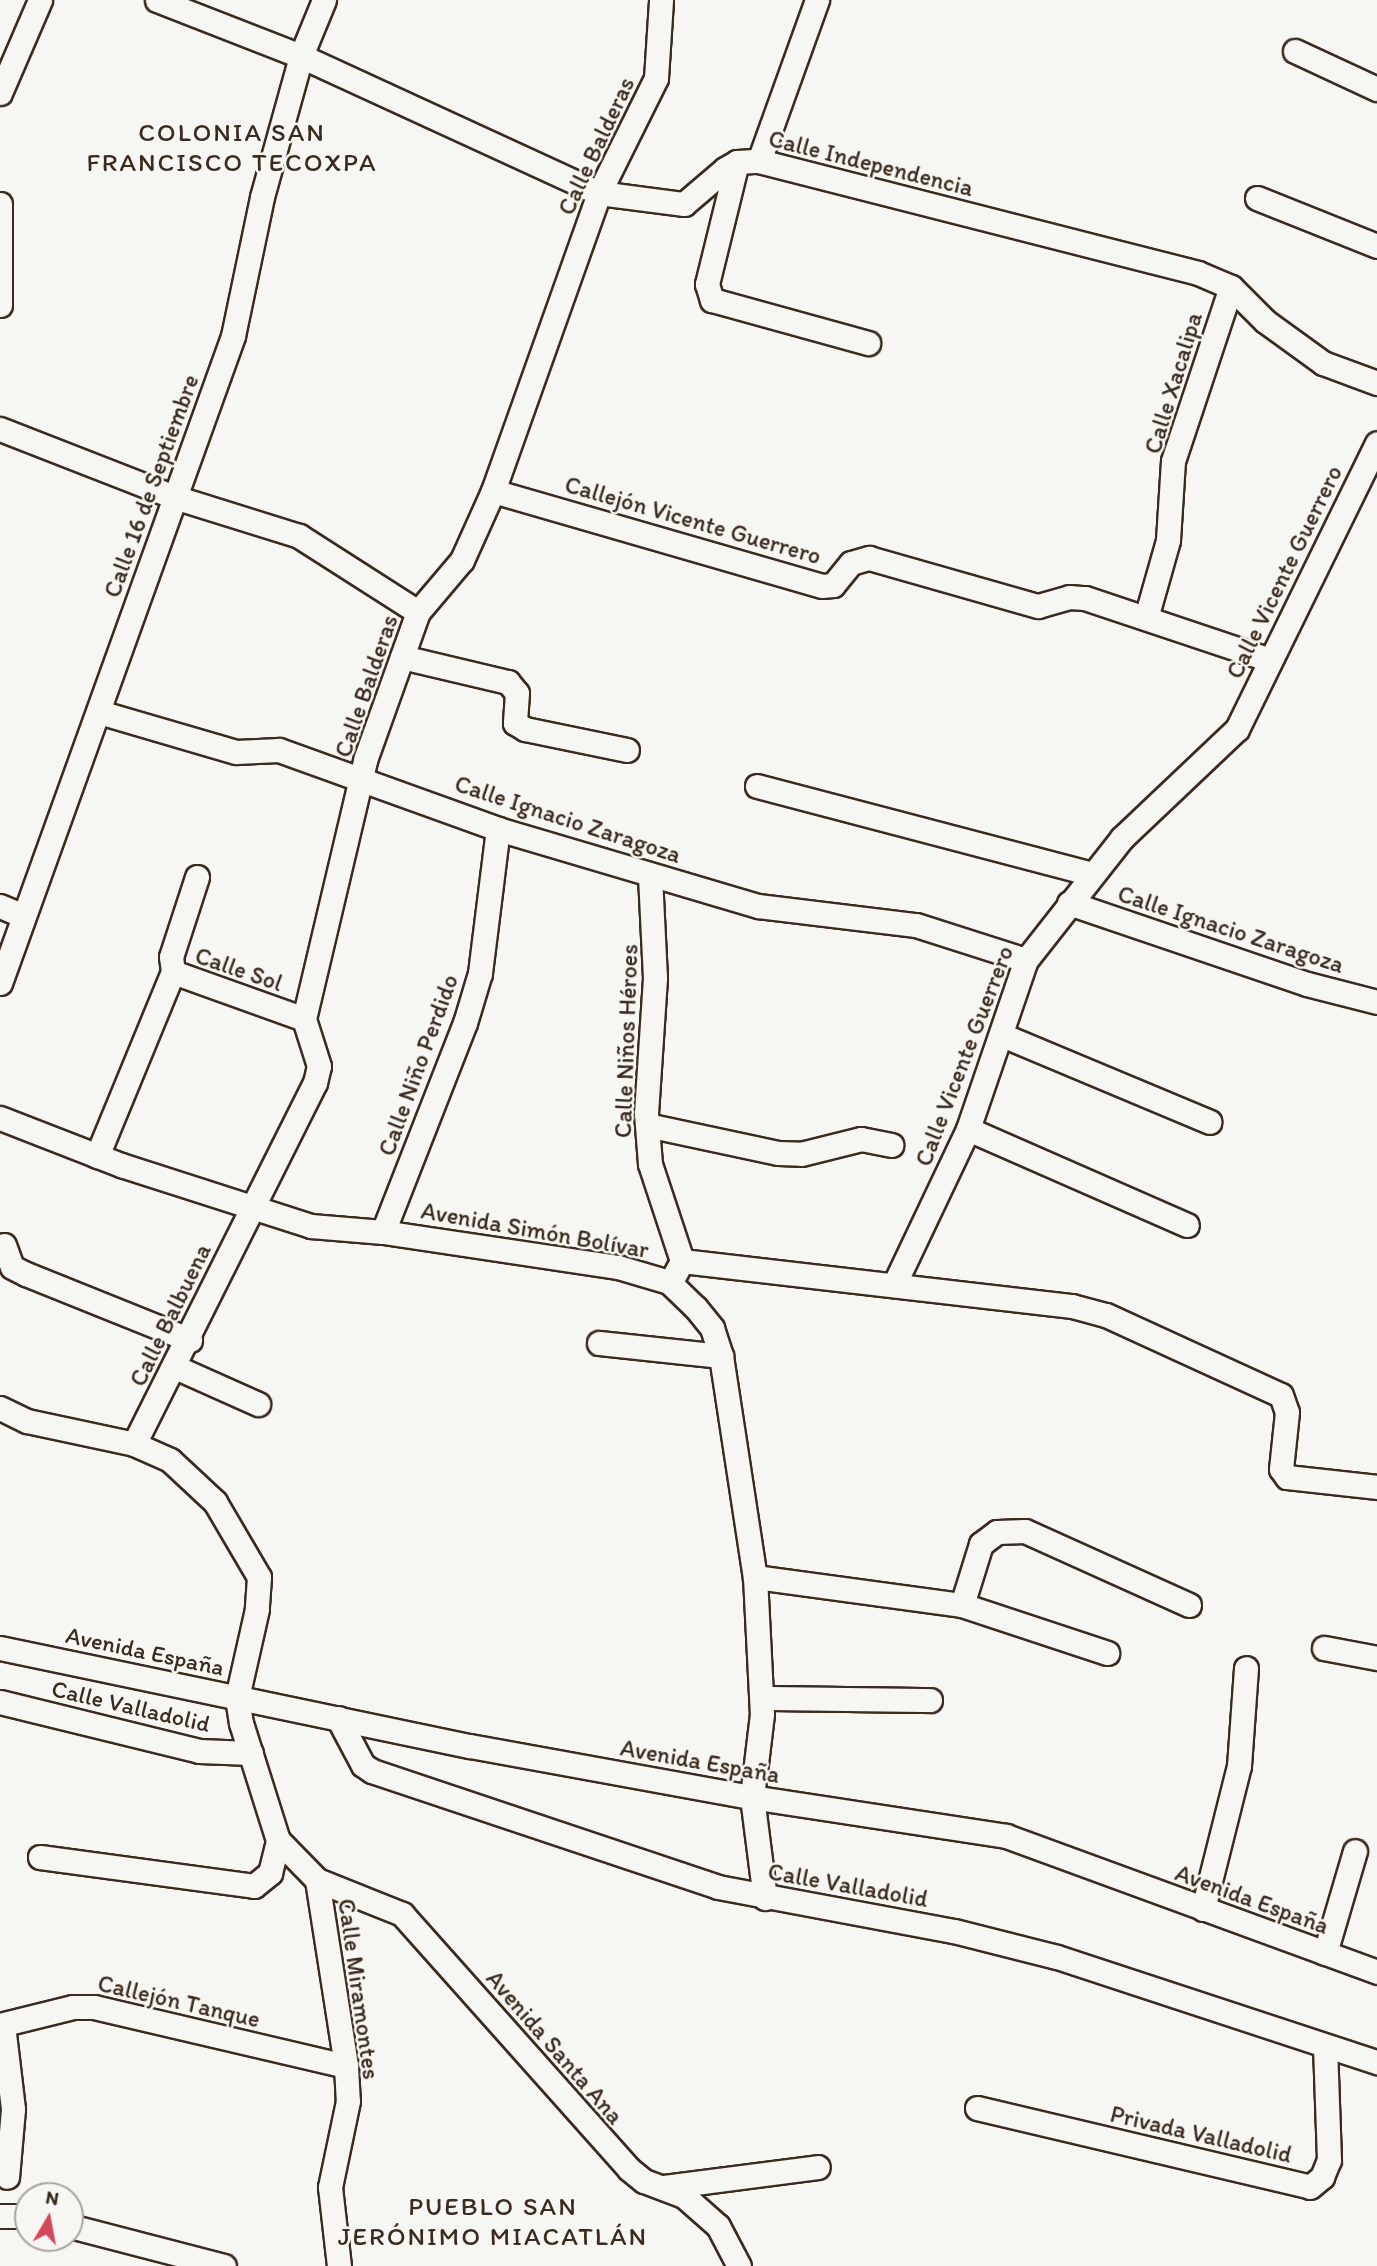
<!DOCTYPE html>
<meta charset="utf-8">
<style>
body{margin:0}
#map{position:relative;width:1377px;height:2266px;overflow:hidden;background:#f6f6f2;font-family:Itim,sans-serif}
div>[style]{position:absolute}
.roads{filter:drop-shadow(2px 0 #3b2a1e) drop-shadow(-2px 0 #3b2a1e) drop-shadow(0 2px #3b2a1e) drop-shadow(0 -2px #3b2a1e)}
.minor>*{height:23px;margin:-11.5px;padding:0 11.5px;transform-origin:11.5px;border-radius:11.5px;background:#f6f6f2}
span{translate:-50% -50%;white-space:nowrap;text-align:center;line-height:1.15;-webkit-text-stroke:5px #f6f6f2;paint-order:stroke}
.street-label{font-size:24px;color:#3b2a1e}
.neighbourhood-label{font-size:26px;color:#3b2a1e;letter-spacing:2px}
.north{position:absolute;left:14px;top:2182px;width:70px;height:70px;box-sizing:border-box;background:#f6f6f2;border:2px solid #aba49d;border-radius:50%;rotate:10deg;font-size:19px;font-weight:700;line-height:28px;text-align:center;color:#3b2a1e}
.north::after{content:'';display:block;margin:auto;width:24px;height:32px;background:#d1495b;clip-path:polygon(50% 0,100% 100%,50% 72%,0 100%)}
</style>
<div id="map">
<div class="roads">
<div class="minor">
<div style="left:157px;top:0;width:155px;rotate:21.3deg"></div>
<div style="left:301px;top:56px;width:328px;rotate:24.7deg"></div>
<div style="left:599px;top:193px;width:86px;rotate:7.4deg"></div>
<div style="left:684px;top:204px;width:54px;rotate:-40.5deg"></div>
<div style="left:725px;top:169px;width:14px;rotate:-30deg"></div>
<div style="left:737px;top:162px;width:22px;rotate:-3deg"></div>
<div style="left:759px;top:161px;width:453px;rotate:14.3deg"></div>
<div style="left:1198px;top:273px;width:36px;rotate:23deg"></div>
<div style="left:1231px;top:287px;width:48px;rotate:45deg"></div>
<div style="left:1265px;top:321px;width:72px;rotate:35.9deg"></div>
<div style="left:1323px;top:363px;width:58px;rotate:20.3deg"></div>
<div style="left:1295px;top:51px;width:90px;rotate:24.9deg"></div>
<div style="left:0;top:93px;width:101px;rotate:-66.7deg"></div>
<div style="left:759px;top:161px;width:171px;rotate:-70.2deg"></div>
<div style="left:737px;top:162px;width:126px;rotate:103.8deg"></div>
<div style="left:707px;top:284px;width:17px;rotate:73deg"></div>
<div style="left:712px;top:300px;width:162px;rotate:15.4deg"></div>
<div style="left:1257px;top:198px;width:129px;rotate:21.8deg"></div>
<div style="left:0;top:204px;width:101px;rotate:90deg"></div>
<div style="left:0;top:429px;width:187px;rotate:21.3deg"></div>
<div style="left:174px;top:497px;width:131px;rotate:17.3deg"></div>
<div style="left:299px;top:536px;width:141px;rotate:32.6deg"></div>
<div style="left:493px;top:491px;width:342px;rotate:16.1deg"></div>
<div style="left:822px;top:586px;width:11px;rotate:-5deg"></div>
<div style="left:833px;top:585px;width:28px;rotate:-51deg"></div>
<div style="left:851px;top:563px;width:19px;rotate:-16deg"></div>
<div style="left:869px;top:558px;width:176px;rotate:15.9deg"></div>
<div style="left:1038px;top:606px;width:32px;rotate:-16deg"></div>
<div style="left:1069px;top:597px;width:16px;rotate:4deg"></div>
<div style="left:1085px;top:598px;width:195px;rotate:18.5deg"></div>
<div style="left:1146px;top:618px;width:81px;rotate:-74.2deg"></div>
<div style="left:1168px;top:540px;width:79px;rotate:-86.4deg"></div>
<div style="left:1173px;top:461px;width:183px;rotate:-71.6deg"></div>
<div style="left:402px;top:657px;width:109px;rotate:13.3deg"></div>
<div style="left:508px;top:682px;width:14px;rotate:51deg"></div>
<div style="left:517px;top:693px;width:30px;rotate:94deg"></div>
<div style="left:515px;top:723px;width:12px;rotate:31deg"></div>
<div style="left:525px;top:729px;width:104px;rotate:11.6deg"></div>
<div style="left:99px;top:712px;width:143px;rotate:16.3deg"></div>
<div style="left:236px;top:752px;width:43px;rotate:-2.7deg"></div>
<div style="left:279px;top:750px;width:233px;rotate:19.8deg"></div>
<div style="left:498px;top:829px;width:271px;rotate:16.5deg"></div>
<div style="left:758px;top:906px;width:159px;rotate:6.9deg"></div>
<div style="left:916px;top:925px;width:115px;rotate:17.7deg"></div>
<div style="left:757px;top:786px;width:346px;rotate:14.7deg"></div>
<div style="left:650px;top:876px;width:102px;rotate:87.2deg"></div>
<div style="left:655px;top:978px;width:135px;rotate:93.8deg"></div>
<div style="left:646px;top:1113px;width:51px;rotate:85.5deg"></div>
<div style="left:650px;top:1164px;width:102px;rotate:71.7deg"></div>
<div style="left:682px;top:1261px;width:15px;rotate:118deg"></div>
<div style="left:197px;top:877px;width:84px;rotate:108deg"></div>
<div style="left:171px;top:957px;width:15px;rotate:82deg"></div>
<div style="left:173px;top:972px;width:139px;rotate:19.7deg"></div>
<div style="left:1069px;top:903px;width:251px;rotate:18.8deg"></div>
<div style="left:1307px;top:984px;width:72px;rotate:14.4deg"></div>
<div style="left:0;top:906px;width:26px;rotate:23deg"></div>
<div style="left:0;top:983px;width:688px;rotate:-70.19deg"></div>
<div style="left:233px;top:336px;width:142px;rotate:-78.2deg"></div>
<div style="left:262px;top:197px;width:146px;rotate:-74.5deg"></div>
<div style="left:301px;top:56px;width:61px;rotate:-67.7deg"></div>
<div style="left:1002px;top:1035px;width:225px;rotate:22.7deg"></div>
<div style="left:0;top:1118px;width:130px;rotate:21.2deg"></div>
<div style="left:121px;top:1165px;width:200px;rotate:17.8deg"></div>
<div style="left:311px;top:1226px;width:72px;rotate:4.8deg"></div>
<div style="left:383px;top:1232px;width:238px;rotate:8.5deg"></div>
<div style="left:618px;top:1267px;width:53px;rotate:16.4deg"></div>
<div style="left:669px;top:1282px;width:37px;rotate:44deg"></div>
<div style="left:696px;top:1308px;width:26px;rotate:51deg"></div>
<div style="left:712px;top:1328px;width:29px;rotate:72deg"></div>
<div style="left:721px;top:1356px;width:224px;rotate:81.3deg"></div>
<div style="left:755px;top:1577px;width:137px;rotate:87.1deg"></div>
<div style="left:762px;top:1714px;width:84px;rotate:96.9deg"></div>
<div style="left:752px;top:1797px;width:102px;rotate:82.7deg"></div>
<div style="left:647px;top:1125px;width:134px;rotate:12.1deg"></div>
<div style="left:778px;top:1153px;width:23px;rotate:2deg"></div>
<div style="left:801px;top:1154px;width:62px;rotate:-14deg"></div>
<div style="left:861px;top:1139px;width:31px;rotate:11deg"></div>
<div style="left:968px;top:1129px;width:239px;rotate:23.7deg"></div>
<div style="left:97px;top:1156px;width:199px;rotate:-67.6deg"></div>
<div style="left:383px;top:1232px;width:225px;rotate:-68.6deg"></div>
<div style="left:465px;top:1023px;width:52px;rotate:-73.3deg"></div>
<div style="left:480px;top:973px;width:145px;rotate:-82.9deg"></div>
<div style="left:4px;top:1245px;width:23px;rotate:70deg"></div>
<div style="left:12px;top:1267px;width:16px;rotate:27deg"></div>
<div style="left:26px;top:1274px;width:177px;rotate:21.9deg"></div>
<div style="left:682px;top:1261px;width:393px;rotate:6.6deg"></div>
<div style="left:1072px;top:1306px;width:35px;rotate:15deg"></div>
<div style="left:1106px;top:1315px;width:192px;rotate:24.6deg"></div>
<div style="left:1281px;top:1395px;width:18px;rotate:71deg"></div>
<div style="left:1287px;top:1412px;width:57px;rotate:96deg"></div>
<div style="left:1281px;top:1469px;width:10px;rotate:53deg"></div>
<div style="left:1287px;top:1477px;width:91px;rotate:6.3deg"></div>
<div style="left:894px;top:1285px;width:173px;rotate:-64.6deg"></div>
<div style="left:968px;top:1129px;width:179px;rotate:-71.1deg"></div>
<div style="left:1026px;top:960px;width:155px;rotate:-51.8deg"></div>
<div style="left:1122px;top:838px;width:158px;rotate:-43.5deg"></div>
<div style="left:1237px;top:729px;width:318px;rotate:-63.9deg"></div>
<div style="left:599px;top:1343px;width:123px;rotate:6.1deg"></div>
<div style="left:175px;top:1367px;width:91px;rotate:24deg"></div>
<div style="left:0;top:1408px;width:30px;rotate:26deg"></div>
<div style="left:27px;top:1421px;width:109px;rotate:12.1deg"></div>
<div style="left:134px;top:1444px;width:39px;rotate:24deg"></div>
<div style="left:170px;top:1460px;width:62px;rotate:43deg"></div>
<div style="left:215px;top:1502px;width:87px;rotate:59.6deg"></div>
<div style="left:259px;top:1577px;width:32px;rotate:94deg"></div>
<div style="left:257px;top:1609px;width:91px;rotate:102.7deg"></div>
<div style="left:237px;top:1698px;width:25px;rotate:81deg"></div>
<div style="left:241px;top:1723px;width:123px;rotate:72.5deg"></div>
<div style="left:278px;top:1840px;width:56px;rotate:45.7deg"></div>
<div style="left:317px;top:1880px;width:188px;rotate:81.1deg"></div>
<div style="left:346px;top:2066px;width:35px;rotate:87deg"></div>
<div style="left:348px;top:2101px;width:88px;rotate:101.8deg"></div>
<div style="left:330px;top:2187px;width:80px;rotate:83.5deg"></div>
<div style="left:134px;top:1444px;width:404px;rotate:-63.4deg"></div>
<div style="left:315px;top:1083px;width:17px;rotate:-77deg"></div>
<div style="left:319px;top:1066px;width:49px;rotate:-107.7deg"></div>
<div style="left:304px;top:1019px;width:266px;rotate:-76.7deg"></div>
<div style="left:365px;top:760px;width:157px;rotate:-70.3deg"></div>
<div style="left:418px;top:612px;width:68px;rotate:-49.8deg"></div>
<div style="left:462px;top:560px;width:76px;rotate:-65.8deg"></div>
<div style="left:493px;top:491px;width:316px;rotate:-70.4deg"></div>
<div style="left:599px;top:193px;width:128px;rotate:-63.6deg"></div>
<div style="left:656px;top:78px;width:78px;rotate:-86.3deg"></div>
<div style="left:755px;top:1577px;width:209px;rotate:7.7deg"></div>
<div style="left:962px;top:1605px;width:153px;rotate:18.3deg"></div>
<div style="left:962px;top:1605px;width:64px;rotate:-72.7deg"></div>
<div style="left:981px;top:1544px;width:20px;rotate:-37deg"></div>
<div style="left:997px;top:1532px;width:28px;rotate:-2deg"></div>
<div style="left:1025px;top:1531px;width:180px;rotate:24.3deg"></div>
<div style="left:0;top:1648px;width:480px;rotate:11.8deg"></div>
<div style="left:470px;top:1746px;width:287px;rotate:10.3deg"></div>
<div style="left:752px;top:1797px;width:257px;rotate:8.7deg"></div>
<div style="left:1006px;top:1836px;width:395px;rotate:20.1deg"></div>
<div style="left:1324px;top:1648px;width:54px;rotate:10.7deg"></div>
<div style="left:762px;top:1698px;width:168px;rotate:0.7deg"></div>
<div style="left:0;top:1702px;width:205px;rotate:13.8deg"></div>
<div style="left:199px;top:1751px;width:52px;rotate:2.2deg"></div>
<div style="left:338px;top:1718px;width:53px;rotate:62deg"></div>
<div style="left:363px;top:1765px;width:11px;rotate:34deg"></div>
<div style="left:372px;top:1771px;width:365px;rotate:18.5deg"></div>
<div style="left:718px;top:1887px;width:240px;rotate:10.6deg"></div>
<div style="left:954px;top:1931px;width:106px;rotate:14.2deg"></div>
<div style="left:1057px;top:1957px;width:337px;rotate:18.2deg"></div>
<div style="left:40px;top:1857px;width:216px;rotate:7.7deg"></div>
<div style="left:254px;top:1886px;width:21px;rotate:-39deg"></div>
<div style="left:270px;top:1873px;width:34px;rotate:-76deg"></div>
<div style="left:317px;top:1880px;width:92px;rotate:21.8deg"></div>
<div style="left:402px;top:1914px;width:341px;rotate:48.3deg"></div>
<div style="left:629px;top:2169px;width:19px;rotate:39deg"></div>
<div style="left:644px;top:2181px;width:43px;rotate:20.6deg"></div>
<div style="left:684px;top:2196px;width:45px;rotate:41.4deg"></div>
<div style="left:718px;top:2226px;width:45px;rotate:62.3deg"></div>
<div style="left:1203px;top:1909px;width:147px;rotate:-75.9deg"></div>
<div style="left:1239px;top:1766px;width:98px;rotate:-85.9deg"></div>
<div style="left:1325px;top:1953px;width:106px;rotate:-73.6deg"></div>
<div style="left:0;top:2025px;width:75px;rotate:-13.9deg"></div>
<div style="left:73px;top:2007px;width:21px"></div>
<div style="left:94px;top:2007px;width:259px;rotate:13.2deg"></div>
<div style="left:3px;top:2025px;width:85px;rotate:83.2deg"></div>
<div style="left:13px;top:2109px;width:68px;rotate:95deg"></div>
<div style="left:977px;top:2108px;width:342px;rotate:13.3deg"></div>
<div style="left:1310px;top:2187px;width:16px;rotate:-40deg"></div>
<div style="left:1322px;top:2177px;width:18px;rotate:-68deg"></div>
<div style="left:1329px;top:2160px;width:114px;rotate:-92deg"></div>
<div style="left:664px;top:2187px;width:155px;rotate:-7.4deg"></div>
<div style="left:0;top:2216px;width:28px"></div>
<div style="left:70px;top:2226px;width:159px;rotate:14.6deg"></div>
</div>
</div>
<div class="street-label">
<span style="left:596px;top:146px;rotate:-65deg">Calle Balderas</span>
<span style="left:871px;top:163px;rotate:14deg">Calle Independencia</span>
<span style="left:1173px;top:383px;rotate:-73deg">Calle Xacalipa</span>
<span style="left:151px;top:486px;rotate:-70deg">Calle 16 de Septiembre</span>
<span style="left:693px;top:520px;rotate:16deg">Callejón Vicente Guerrero</span>
<span style="left:1284px;top:572px;rotate:-64deg">Calle Vicente Guerrero</span>
<span style="left:366px;top:686px;rotate:-71deg">Calle Balderas</span>
<span style="left:568px;top:819px;rotate:18deg">Calle Ignacio Zaragoza</span>
<span style="left:1231px;top:929px;rotate:18deg">Calle Ignacio Zaragoza</span>
<span style="left:239px;top:969px;rotate:19deg">Calle Sol</span>
<span style="left:626px;top:1041px;rotate:-88deg">Calle Niños Héroes</span>
<span style="left:964px;top:1056px;rotate:-69deg">Calle Vicente Guerrero</span>
<span style="left:418px;top:1065px;rotate:-70deg">Calle Niño Perdido</span>
<span style="left:535px;top:1230px;rotate:10deg">Avenida Simón Bolívar</span>
<span style="left:170px;top:1315px;rotate:-64deg">Calle Balbuena</span>
<span style="left:145px;top:1651px;rotate:12deg">Avenida España</span>
<span style="left:131px;top:1706px;rotate:13deg">Calle Valladolid</span>
<span style="left:700px;top:1761px;rotate:10deg">Avenida España</span>
<span style="left:848px;top:1885px;rotate:10deg">Calle Valladolid</span>
<span style="left:1252px;top:1899px;rotate:20deg">Avenida España</span>
<span style="left:359px;top:1989px;rotate:82deg">Calle Miramontes</span>
<span style="left:179px;top:2001px;rotate:13deg">Callejón Tanque</span>
<span style="left:555px;top:2047px;rotate:49deg">Avenida Santa Ana</span>
<span style="left:1201px;top:2134px;rotate:13deg">Privada Valladolid</span>
</div>
<div class="neighbourhood-label">
<span style="left:232px;top:148px">COLONIA SAN<br>FRANCISCO TECOXPA</span>
<span style="left:493px;top:2222px">PUEBLO SAN<br>JERÓNIMO MIACATLÁN</span>
</div>
<div class="north">N</div>
</div>
